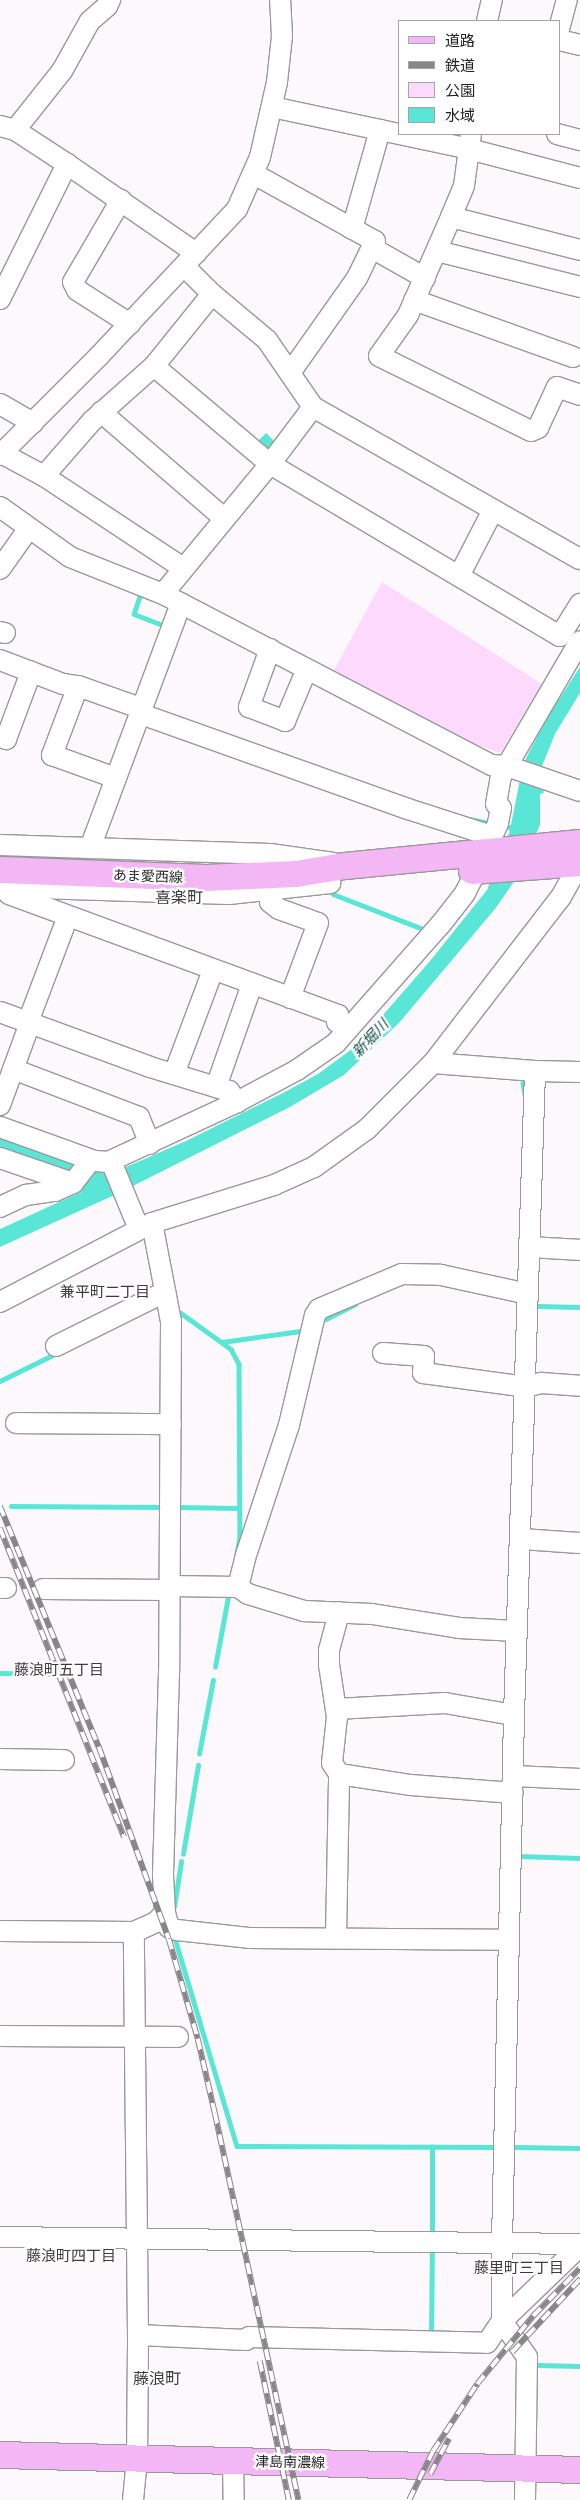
<!DOCTYPE html>
<meta charset="utf-8">
<style>
body{margin:0}
#map{position:relative;width:580px;height:2500px;overflow:hidden;background:#fcf8fc;font-family:Montserrat,"Noto Sans JP",sans-serif}
div>[style]{position:absolute}
.green>*{inset:0;background:#fdd9fd}
.water>*{inset:0;background:#5ae6d7}
.stream>*{height:4.5px;margin:-2.25px;padding:0 2.25px;transform-origin:2.25px;border-radius:2.25px;background:#5ae6d7}
.roads{filter:drop-shadow(1px 0 #9b989b) drop-shadow(-1px 0 #9b989b) drop-shadow(0 1px #9b989b) drop-shadow(0 -1px #9b989b)}
.minor>*{height:20px;margin:-10px;padding:0 10px;transform-origin:10px;border-radius:10px;background:#fff}
.major>*{height:26px;margin:-13px;padding:0 13px;transform-origin:13px;border-radius:13px;background:#f4b7f6}
.rail>*{height:5.5px;margin-top:-2.75px;transform-origin:0;background:repeating-linear-gradient(90deg,#fff 0 11px,#898689 0 22px);box-sizing:border-box;border-block:1px solid #898689}
span{translate:-50% -50%;white-space:nowrap;text-align:center;line-height:1.15;-webkit-text-stroke:4.5px #fff;paint-order:stroke}
.street-label{font-size:14px;color:#211f21}
.water-label{font-size:15px;color:#15514b;font-style:italic}
.neighbourhood-label{font-size:15px;color:#3e3b3e}
.quarter-label{font-size:16px;color:#3e3b3e}
.legend{position:absolute;left:398px;top:20px;width:162px;height:115px;box-sizing:border-box;background:#fff;border:1px solid #a6a5a6;margin:0;padding:6px 9px;list-style:none;font-size:15px;color:#211f21}
.legend li{display:flex;align-items:center;gap:10px;height:25px}
.legend b{width:25px;border:1px solid #a6a5a6}
</style>
<div id="map">
<div class="green">
<div style="clip-path:polygon(382px 582px,542px 684px,500px 753px,454px 736px,330px 678px)"></div>
</div>
<div class="water">
<div style="clip-path:polygon(266px 433px,274px 441px,267px 449px,258px 441px)"></div>
<div style="clip-path:polygon(580px 667px,580px 693px,555px 734px,542px 766px,540px 773px,544px 793px,540px 794px,540px 825px,518px 876px,495px 909px,399px 1023px,344px 1075px,290px 1107px,119px 1193px,0 1247px,0 1229px,81px 1192px,84px 1184px,0 1156px,0 1136px,110px 1172px,126px 1167px,186px 1141px,283px 1093px,318px 1074px,356px 1046px,430px 961px,487px 890px,510px 831px,507px 829px,508px 825px,511px 825px,523px 764px,547px 718px,544px 717px,547px 711px,550px 713px)"></div>
</div>
<div class="stream">
<div style="left:142px;top:591px;width:24px;rotate:109deg"></div>
<div style="left:134px;top:614px;width:33px;rotate:21deg"></div>
<div style="left:469px;top:819px;width:16px;rotate:11deg"></div>
<div style="left:333px;top:894px;width:100px;rotate:21.2deg"></div>
<div style="left:523px;top:1083px;width:11px;rotate:80deg"></div>
<div style="left:538px;top:1306px;width:42px;rotate:1.4deg"></div>
<div style="left:181px;top:1313px;width:62px;rotate:35.8deg"></div>
<div style="left:231px;top:1349px;width:17px;rotate:62deg"></div>
<div style="left:239px;top:1364px;width:174px;rotate:89.7deg"></div>
<div style="left:240px;top:1538px;width:15px;rotate:101deg"></div>
<div style="left:326px;top:1319px;width:33px;rotate:-27deg"></div>
<div style="left:222px;top:1342px;width:79px;rotate:-8deg"></div>
<div style="left:0;top:1381px;width:64px;rotate:-26.2deg"></div>
<div style="left:11px;top:1506px;width:148px;rotate:0.4deg"></div>
<div style="left:177px;top:1507px;width:62px;rotate:0.9deg"></div>
<div style="left:215px;top:1667px;width:71px;rotate:-79.5deg"></div>
<div style="left:0;top:1673px;width:56px;rotate:1deg"></div>
<div style="left:199px;top:1754px;width:75px;rotate:-79.3deg"></div>
<div style="left:183px;top:1854px;width:90px;rotate:-80.4deg"></div>
<div style="left:519px;top:1856px;width:61px;rotate:1.9deg"></div>
<div style="left:174px;top:1907px;width:46px;rotate:-81.2deg"></div>
<div style="left:174px;top:1935px;width:220px;rotate:73.4deg"></div>
<div style="left:237px;top:2146px;width:258px;rotate:0.2deg"></div>
<div style="left:515px;top:2147px;width:65px;rotate:0.9deg"></div>
<div style="left:432px;top:2237px;width:90px;rotate:-90deg"></div>
<div style="left:431px;top:2336px;width:90px;rotate:-89.4deg"></div>
<div style="left:537px;top:2365px;width:43px;rotate:1.3deg"></div>
</div>
<div class="roads">
<div class="minor">
<div style="left:487px;top:21px;width:22px;rotate:-77deg"></div>
<div style="left:559px;top:29px;width:30px;rotate:-75deg"></div>
<div style="left:559px;top:40px;width:22px;rotate:13deg"></div>
<div style="left:272px;top:107px;width:201px;rotate:12deg"></div>
<div style="left:469px;top:149px;width:115px;rotate:14.6deg"></div>
<div style="left:0;top:126px;width:16px;rotate:15deg"></div>
<div style="left:15px;top:130px;width:62px;rotate:33.2deg"></div>
<div style="left:67px;top:164px;width:157px;rotate:34.6deg"></div>
<div style="left:15px;top:130px;width:75px;rotate:-51.5deg"></div>
<div style="left:62px;top:71px;width:57px;rotate:-60.8deg"></div>
<div style="left:90px;top:21px;width:23px;rotate:-41deg"></div>
<div style="left:107px;top:6px;width:7px;rotate:-63deg"></div>
<div style="left:471px;top:134px;width:52px;rotate:97.7deg"></div>
<div style="left:464px;top:186px;width:34px;rotate:113deg"></div>
<div style="left:451px;top:217px;width:107px;rotate:113.7deg"></div>
<div style="left:408px;top:315px;width:50px;rotate:125.3deg"></div>
<div style="left:379px;top:356px;width:169px;rotate:26.3deg"></div>
<div style="left:531px;top:431px;width:8px;rotate:-23deg"></div>
<div style="left:538px;top:428px;width:45px;rotate:-65.1deg"></div>
<div style="left:557px;top:387px;width:24px;rotate:19deg"></div>
<div style="left:557px;top:134px;width:24px;rotate:15deg"></div>
<div style="left:254px;top:174px;width:138px;rotate:29deg"></div>
<div style="left:375px;top:241px;width:41px;rotate:115.9deg"></div>
<div style="left:357px;top:278px;width:116px;rotate:125.2deg"></div>
<div style="left:121px;top:200px;width:95px;rotate:120.3deg"></div>
<div style="left:73px;top:282px;width:9px;rotate:63deg"></div>
<div style="left:77px;top:290px;width:63px;rotate:32.7deg"></div>
<div style="left:451px;top:217px;width:133px;rotate:14.3deg"></div>
<div style="left:352px;top:229px;width:103px;rotate:-74.2deg"></div>
<div style="left:372px;top:248px;width:61px;rotate:29.5deg"></div>
<div style="left:437px;top:251px;width:147px;rotate:14.1deg"></div>
<div style="left:184px;top:266px;width:40px;rotate:45deg"></div>
<div style="left:212px;top:294px;width:72px;rotate:39.9deg"></div>
<div style="left:267px;top:340px;width:81px;rotate:55.5deg"></div>
<div style="left:313px;top:407px;width:307px;rotate:29.7deg"></div>
<div style="left:0;top:299px;width:151px;rotate:-63.6deg"></div>
<div style="left:414px;top:300px;width:169px;rotate:19.7deg"></div>
<div style="left:154px;top:366px;width:152px;rotate:40.2deg"></div>
<div style="left:270px;top:464px;width:337px;rotate:30.7deg"></div>
<div style="left:560px;top:636px;width:38px;rotate:-58deg"></div>
<div style="left:0;top:404px;width:38px;rotate:30deg"></div>
<div style="left:313px;top:407px;width:71px;rotate:127deg"></div>
<div style="left:270px;top:464px;width:168px;rotate:129.5deg"></div>
<div style="left:163px;top:594px;width:371px;rotate:27.5deg"></div>
<div style="left:492px;top:765px;width:15px;rotate:4deg"></div>
<div style="left:507px;top:766px;width:77px;rotate:18.9deg"></div>
<div style="left:101px;top:412px;width:162px;rotate:40.8deg"></div>
<div style="left:1px;top:453px;width:49px;rotate:28.1deg"></div>
<div style="left:44px;top:476px;width:167px;rotate:33.5deg"></div>
<div style="left:0;top:455px;width:140px;rotate:-45deg"></div>
<div style="left:99px;top:356px;width:202px;rotate:-46.8deg"></div>
<div style="left:237px;top:209px;width:57px;rotate:-66.1deg"></div>
<div style="left:260px;top:157px;width:77px;rotate:-77.2deg"></div>
<div style="left:277px;top:82px;width:46px;rotate:-83.8deg"></div>
<div style="left:282px;top:36px;width:36px;rotate:-93deg"></div>
<div style="left:44px;top:476px;width:73px;rotate:-48.9deg"></div>
<div style="left:92px;top:421px;width:83px;rotate:-41.6deg"></div>
<div style="left:154px;top:366px;width:92px;rotate:-51.1deg"></div>
<div style="left:0;top:507px;width:86px;rotate:35.5deg"></div>
<div style="left:70px;top:557px;width:100px;rotate:21.7deg"></div>
<div style="left:0;top:569px;width:50px;rotate:-54.7deg"></div>
<div style="left:459px;top:576px;width:74px;rotate:-62.7deg"></div>
<div style="left:0;top:632px;width:5px;rotate:11deg"></div>
<div style="left:270px;top:649px;width:62px;rotate:109.9deg"></div>
<div style="left:249px;top:707px;width:39px;rotate:21deg"></div>
<div style="left:285px;top:721px;width:56px;rotate:-67.1deg"></div>
<div style="left:0;top:660px;width:67px;rotate:20.9deg"></div>
<div style="left:63px;top:684px;width:15px;rotate:8deg"></div>
<div style="left:78px;top:686px;width:69px;rotate:19.5deg"></div>
<div style="left:78px;top:686px;width:74px;rotate:110.6deg"></div>
<div style="left:52px;top:755px;width:68px;rotate:19.8deg"></div>
<div style="left:141px;top:714px;width:283px;rotate:19.6deg"></div>
<div style="left:408px;top:809px;width:88px;rotate:17.8deg"></div>
<div style="left:0;top:736px;width:7px;rotate:27deg"></div>
<div style="left:6px;top:739px;width:72px;rotate:-69.5deg"></div>
<div style="left:0;top:845px;width:270px;rotate:1.9deg"></div>
<div style="left:270px;top:854px;width:64px;rotate:8.1deg"></div>
<div style="left:487px;top:847px;width:26px;rotate:-65deg"></div>
<div style="left:498px;top:823px;width:15px;rotate:-79deg"></div>
<div style="left:501px;top:808px;width:6px;rotate:-141deg"></div>
<div style="left:496px;top:804px;width:28px;rotate:-80deg"></div>
<div style="left:501px;top:776px;width:156px;rotate:-59.7deg"></div>
<div style="left:90px;top:848px;width:261px;rotate:-69.6deg"></div>
<div style="left:3px;top:887px;width:9px;rotate:49deg"></div>
<div style="left:9px;top:894px;width:351px;rotate:20.2deg"></div>
<div style="left:338px;top:1015px;width:7px;rotate:98deg"></div>
<div style="left:337px;top:1022px;width:13px;rotate:32deg"></div>
<div style="left:6px;top:887px;width:223px;rotate:1.8deg"></div>
<div style="left:229px;top:894px;width:102px;rotate:-6.2deg"></div>
<div style="left:271px;top:890px;width:12px;rotate:95deg"></div>
<div style="left:270px;top:902px;width:11px;rotate:38deg"></div>
<div style="left:279px;top:909px;width:41px;rotate:19.7deg"></div>
<div style="left:318px;top:923px;width:80px;rotate:110.5deg"></div>
<div style="left:0;top:1012px;width:160px;rotate:20.1deg"></div>
<div style="left:150px;top:1067px;width:83px;rotate:16.9deg"></div>
<div style="left:229px;top:1091px;width:14px;rotate:54deg"></div>
<div style="left:28px;top:1022px;width:113px;rotate:-69.3deg"></div>
<div style="left:433px;top:1063px;width:102px;rotate:4.5deg"></div>
<div style="left:535px;top:1071px;width:45px;rotate:1.3deg"></div>
<div style="left:13px;top:1069px;width:135px;rotate:20.9deg"></div>
<div style="left:139px;top:1117px;width:29px;rotate:68deg"></div>
<div style="left:174px;top:1074px;width:111px;rotate:-69.4deg"></div>
<div style="left:216px;top:1087px;width:109px;rotate:-70.7deg"></div>
<div style="left:0;top:1105px;width:87px;rotate:-69.9deg"></div>
<div style="left:0;top:1127px;width:101px;rotate:19.7deg"></div>
<div style="left:95px;top:1161px;width:13px;rotate:4deg"></div>
<div style="left:108px;top:1162px;width:142px;rotate:-24.9deg"></div>
<div style="left:237px;top:1102px;width:68px;rotate:-28.1deg"></div>
<div style="left:297px;top:1070px;width:47px;rotate:-34.7deg"></div>
<div style="left:336px;top:1043px;width:159px;rotate:-48.6deg"></div>
<div style="left:441px;top:924px;width:39px;rotate:-52deg"></div>
<div style="left:465px;top:893px;width:25px;rotate:-63deg"></div>
<div style="left:0;top:1158px;width:77px;rotate:18.9deg"></div>
<div style="left:108px;top:1162px;width:6px;rotate:39deg"></div>
<div style="left:113px;top:1166px;width:68px;rotate:67.6deg"></div>
<div style="left:0;top:1207px;width:29px;rotate:-25deg"></div>
<div style="left:26px;top:1195px;width:29px;rotate:-8deg"></div>
<div style="left:55px;top:1191px;width:20px;rotate:-24deg"></div>
<div style="left:73px;top:1183px;width:29px;rotate:-52deg"></div>
<div style="left:152px;top:1223px;width:101px;rotate:79.1deg"></div>
<div style="left:171px;top:1322px;width:350px;rotate:90.3deg"></div>
<div style="left:169px;top:1672px;width:203px;rotate:91.7deg"></div>
<div style="left:163px;top:1875px;width:38px;rotate:87deg"></div>
<div style="left:165px;top:1913px;width:15px;rotate:74deg"></div>
<div style="left:169px;top:1927px;width:9px;rotate:21deg"></div>
<div style="left:177px;top:1930px;width:72px;rotate:6.3deg"></div>
<div style="left:249px;top:1938px;width:260px;rotate:0.4deg"></div>
<div style="left:530px;top:1247px;width:50px;rotate:3.4deg"></div>
<div style="left:0;top:1302px;width:171px;rotate:-27.5deg"></div>
<div style="left:152px;top:1223px;width:128px;rotate:-17.3deg"></div>
<div style="left:274px;top:1185px;width:44px;rotate:-24.2deg"></div>
<div style="left:314px;top:1167px;width:65px;rotate:-35.6deg"></div>
<div style="left:367px;top:1129px;width:93px;rotate:-45deg"></div>
<div style="left:433px;top:1063px;width:210px;rotate:-52.4deg"></div>
<div style="left:561px;top:897px;width:39px;rotate:-61deg"></div>
<div style="left:56px;top:1346px;width:122px;rotate:-26.4deg"></div>
<div style="left:383px;top:1353px;width:41px;rotate:4.2deg"></div>
<div style="left:424px;top:1356px;width:17px;rotate:93deg"></div>
<div style="left:423px;top:1373px;width:104px;rotate:7.7deg"></div>
<div style="left:526px;top:1387px;width:16px;rotate:-15deg"></div>
<div style="left:541px;top:1383px;width:39px;rotate:4deg"></div>
<div style="left:16px;top:1423px;width:155px;rotate:0.4deg"></div>
<div style="left:521px;top:1539px;width:59px;rotate:3.9deg"></div>
<div style="left:170px;top:1586px;width:68px;rotate:0.8deg"></div>
<div style="left:238px;top:1587px;width:12px;rotate:35deg"></div>
<div style="left:248px;top:1594px;width:59px;rotate:16.9deg"></div>
<div style="left:304px;top:1611px;width:68px;rotate:2.5deg"></div>
<div style="left:372px;top:1614px;width:88px;rotate:9.1deg"></div>
<div style="left:459px;top:1628px;width:58px;rotate:3deg"></div>
<div style="left:238px;top:1587px;width:36px;rotate:-76deg"></div>
<div style="left:247px;top:1552px;width:134px;rotate:-71.7deg"></div>
<div style="left:289px;top:1425px;width:113px;rotate:-76.7deg"></div>
<div style="left:315px;top:1315px;width:7px;rotate:-56deg"></div>
<div style="left:319px;top:1309px;width:90px;rotate:-22.9deg"></div>
<div style="left:402px;top:1274px;width:39px;rotate:1deg"></div>
<div style="left:441px;top:1275px;width:89px;rotate:12.3deg"></div>
<div style="left:0;top:1588px;width:6px"></div>
<div style="left:43px;top:1589px;width:127px;rotate:0.5deg"></div>
<div style="left:336px;top:1709px;width:109px;rotate:-3.2deg"></div>
<div style="left:445px;top:1703px;width:70px;rotate:9.9deg"></div>
<div style="left:0;top:1759px;width:64px;rotate:0.9deg"></div>
<div style="left:339px;top:1774px;width:73px;rotate:8.7deg"></div>
<div style="left:411px;top:1785px;width:102px;rotate:4.5deg"></div>
<div style="left:513px;top:1776px;width:67px;rotate:2.6deg"></div>
<div style="left:0;top:1931px;width:134px;rotate:0.4deg"></div>
<div style="left:134px;top:1932px;width:24px;rotate:-24deg"></div>
<div style="left:156px;top:1922px;width:13px;rotate:-45deg"></div>
<div style="left:336px;top:1937px;width:163px;rotate:-88.9deg"></div>
<div style="left:339px;top:1774px;width:13px;rotate:-122deg"></div>
<div style="left:332px;top:1763px;width:46px;rotate:-83.8deg"></div>
<div style="left:337px;top:1717px;width:53px;rotate:-98.7deg"></div>
<div style="left:329px;top:1665px;width:15px;rotate:-90deg"></div>
<div style="left:329px;top:1650px;width:39px;rotate:-75deg"></div>
<div style="left:0;top:2036px;width:178px;rotate:0.3deg"></div>
<div style="left:0;top:2237px;width:580px;rotate:0.69deg"></div>
<div style="left:138px;top:2335px;width:108px;rotate:2.7deg"></div>
<div style="left:246px;top:2340px;width:4px;rotate:-45deg"></div>
<div style="left:249px;top:2337px;width:238px;rotate:1.4deg"></div>
<div style="left:487px;top:2343px;width:27px;rotate:-56deg"></div>
<div style="left:502px;top:2321px;width:108px;rotate:-43.9deg"></div>
<div style="left:233px;top:2461px;width:39px;rotate:89deg"></div>
<div style="left:133px;top:2500px;width:41px;rotate:-84.4deg"></div>
<div style="left:137px;top:2459px;width:124px;rotate:-89.5deg"></div>
<div style="left:138px;top:2335px;width:403px;rotate:-90.6deg"></div>
<div style="left:525px;top:2500px;width:143px;rotate:-89.2deg"></div>
<div style="left:527px;top:2357px;width:44px;rotate:-124.8deg"></div>
<div style="left:502px;top:2321px;width:80px;rotate:-90deg"></div>
<div style="left:502px;top:2241px;width:526px;rotate:-88.69deg"></div>
<div style="left:514px;top:1715px;width:644px;rotate:-88.13deg"></div>
</div>
<div class="major">
<div style="left:0;top:870px;width:206px;rotate:2.2deg"></div>
<div style="left:206px;top:878px;width:90px;rotate:-2.5deg"></div>
<div style="left:296px;top:874px;width:50px;rotate:-9.3deg"></div>
<div style="left:345px;top:866px;width:236px;rotate:-5.6deg"></div>
<div style="left:472px;top:871px;width:108px;rotate:-4.2deg"></div>
<div style="left:0;top:2455px;width:580px;rotate:1.48deg"></div>
</div>
</div>
<div class="rail">
<div style="left:0;top:1506px;width:261px;rotate:67.7deg"></div>
<div style="left:99px;top:1747px;width:204px;rotate:70deg"></div>
<div style="left:169px;top:1939px;width:104px;rotate:73.8deg"></div>
<div style="left:198px;top:2039px;width:76px;rotate:77.1deg"></div>
<div style="left:215px;top:2113px;width:396px;rotate:77.8deg"></div>
<div style="left:0;top:1528px;width:333px;rotate:68.1deg"></div>
<div style="left:512px;top:2352px;width:100px;rotate:-47deg"></div>
<div style="left:260px;top:2361px;width:142px;rotate:78.2deg"></div>
<div style="left:430px;top:2474px;width:40px;rotate:-62deg"></div>
<div style="left:409px;top:2500px;width:55px;rotate:-63.9deg"></div>
<div style="left:433px;top:2451px;width:80px;rotate:-56.7deg"></div>
<div style="left:477px;top:2384px;width:88px;rotate:-50.5deg"></div>
<div style="left:533px;top:2316px;width:67px;rotate:-45.6deg"></div>
</div>
<div class="street-label">
<span style="left:148px;top:876px;rotate:2deg">あま愛西線</span>
<span style="left:290px;top:2462px;rotate:1deg">津島南濃線</span>
</div>
<div class="water-label">
<span style="left:370px;top:1038px;rotate:-47deg">新堀川</span>
</div>
<div class="neighbourhood-label">
<span style="left:105px;top:1292px">兼平町二丁目</span>
<span style="left:59px;top:1670px">藤浪町五丁目</span>
<span style="left:71px;top:2256px">藤浪町四丁目</span>
<span style="left:519px;top:2268px">藤里町三丁目</span>
</div>
<div class="quarter-label">
<span style="left:179px;top:898px">喜楽町</span>
<span style="left:157px;top:2379px">藤浪町</span>
</div>
<ul class="legend">
<li><b style="height:6px;background:#f4b7f6"></b>道路</li>
<li><b style="height:6px;background:#898689"></b>鉄道</li>
<li><b style="height:14px;background:#fdd9fd"></b>公園</li>
<li><b style="height:14px;background:#5ae6d7"></b>水域</li>
</ul>
</div>
